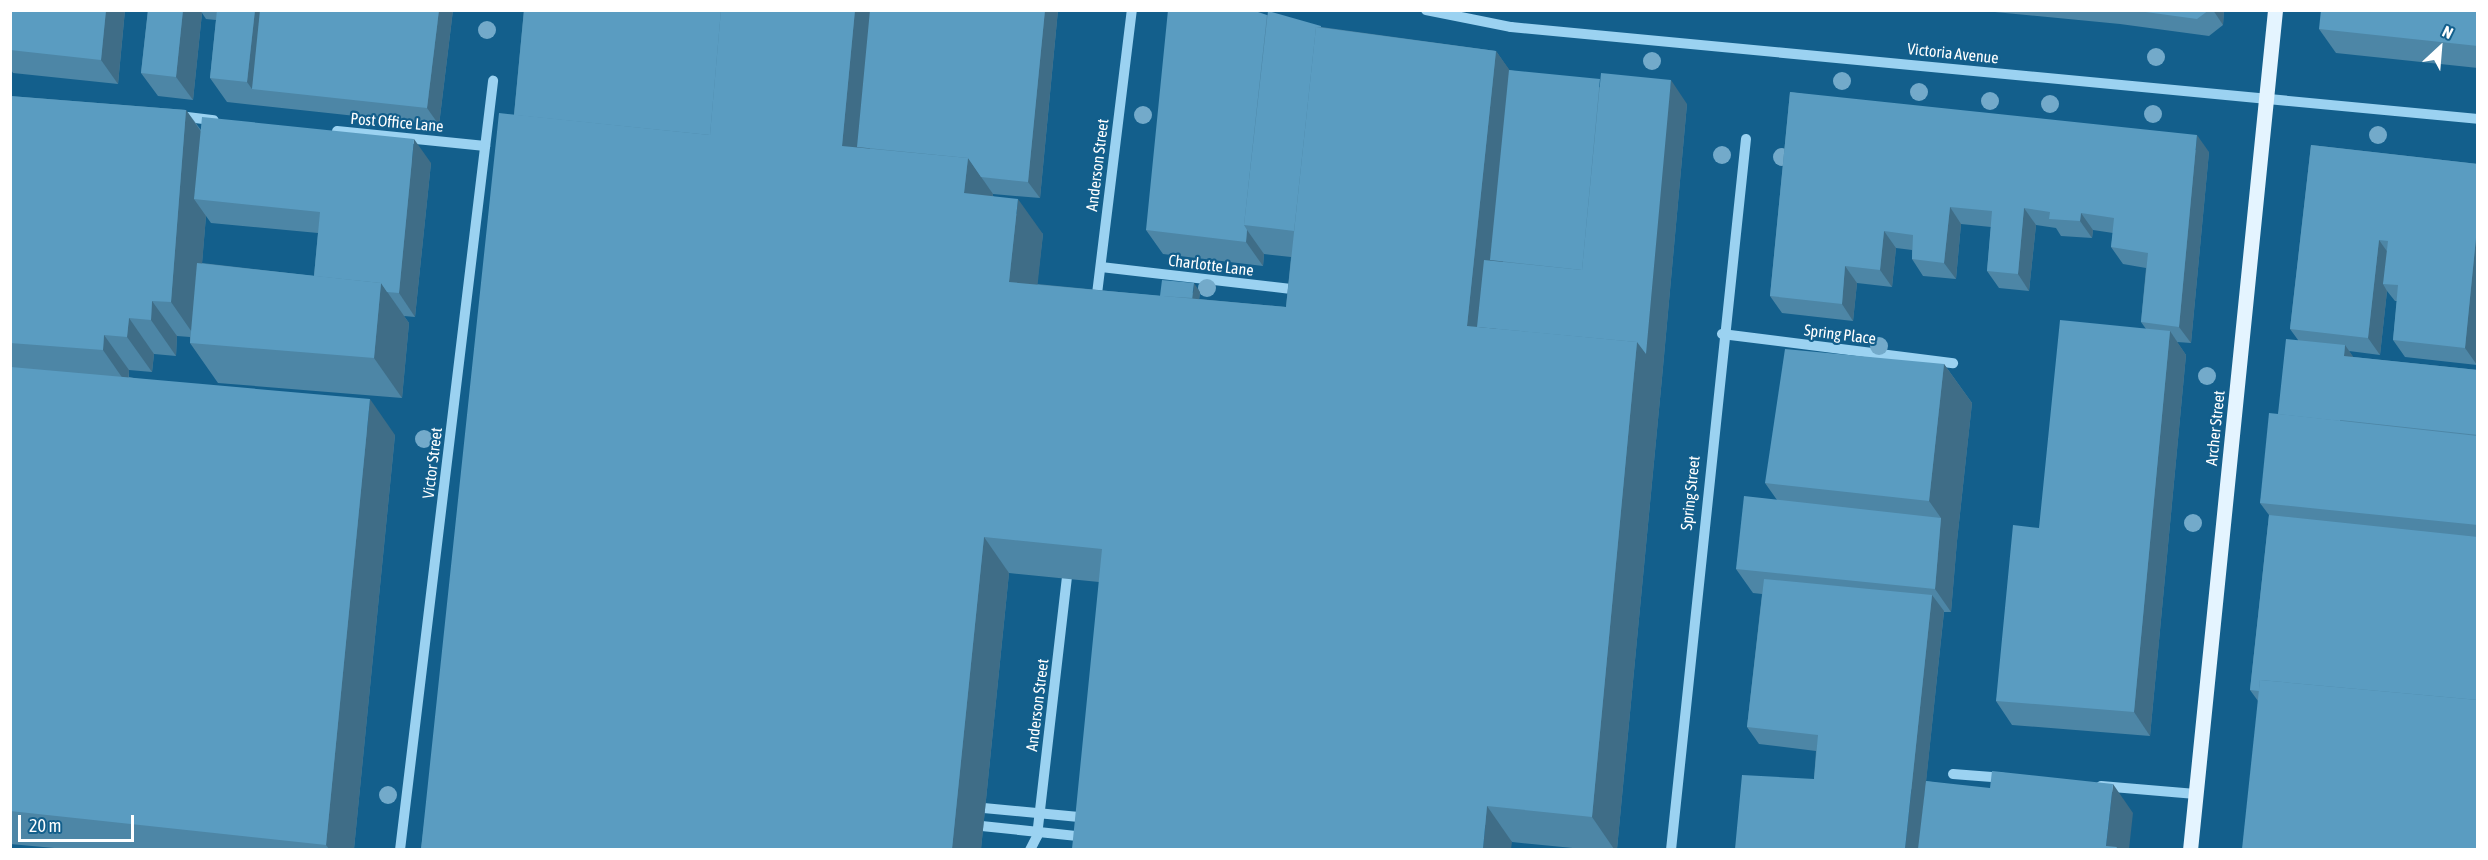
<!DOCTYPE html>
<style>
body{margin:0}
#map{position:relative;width:2488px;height:860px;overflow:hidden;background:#135f8c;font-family:"Asap Condensed",sans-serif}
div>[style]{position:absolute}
.minor>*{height:10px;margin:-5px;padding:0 5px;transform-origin:5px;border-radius:5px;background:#9bd2f1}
.major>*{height:15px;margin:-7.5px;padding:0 7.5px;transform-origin:7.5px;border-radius:7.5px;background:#e4f4ff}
.trees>*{width:18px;height:18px;margin:-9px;border-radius:50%;background:#73aaca}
.wall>*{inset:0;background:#4d86a6}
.shaded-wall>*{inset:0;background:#3f6d87}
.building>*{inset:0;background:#5a9cc1}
span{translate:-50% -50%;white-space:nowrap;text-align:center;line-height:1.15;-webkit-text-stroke:4.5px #135f8c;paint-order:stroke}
.street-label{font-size:16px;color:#fff}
.frame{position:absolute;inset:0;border:12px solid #fff;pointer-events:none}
.north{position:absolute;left:2410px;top:18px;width:60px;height:60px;-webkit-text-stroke:4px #135f8c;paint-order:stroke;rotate:26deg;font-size:16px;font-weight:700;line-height:24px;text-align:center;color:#fff}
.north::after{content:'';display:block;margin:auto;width:21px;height:27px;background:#fff;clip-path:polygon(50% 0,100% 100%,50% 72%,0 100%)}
.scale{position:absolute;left:18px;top:815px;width:116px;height:27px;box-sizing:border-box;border:3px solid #fff;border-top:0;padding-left:8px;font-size:18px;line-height:21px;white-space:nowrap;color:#fff;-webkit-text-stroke:4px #135f8c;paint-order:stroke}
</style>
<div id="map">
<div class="minor">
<div style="left:1426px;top:10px;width:87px;rotate:11.3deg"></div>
<div style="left:1511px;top:27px;width:971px;rotate:5.43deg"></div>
<div style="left:179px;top:116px;width:35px;rotate:7deg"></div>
<div style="left:337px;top:131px;width:149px;rotate:5.8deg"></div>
<div style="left:1101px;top:267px;width:200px;rotate:6.6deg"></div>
<div style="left:1096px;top:302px;width:294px;rotate:-83deg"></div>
<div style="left:1722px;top:334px;width:233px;rotate:7.2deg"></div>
<div style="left:1953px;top:774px;width:52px;rotate:4.4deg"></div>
<div style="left:2101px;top:786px;width:95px;rotate:4.8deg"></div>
<div style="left:973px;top:807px;width:117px;rotate:5.4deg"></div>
<div style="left:972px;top:825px;width:116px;rotate:6deg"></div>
<div style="left:400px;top:850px;width:775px;rotate:-83.1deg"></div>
<div style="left:1030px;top:850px;width:16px;rotate:-63deg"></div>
<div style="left:1037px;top:836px;width:260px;rotate:-83.4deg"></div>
<div style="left:1671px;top:850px;width:715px;rotate:-83.98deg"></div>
</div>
<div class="major">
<div style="left:2190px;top:850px;width:844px;rotate:-84.22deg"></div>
</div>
<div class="trees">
<div style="left:487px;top:30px"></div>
<div style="left:2156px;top:57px"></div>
<div style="left:1652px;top:61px"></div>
<div style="left:1842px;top:81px"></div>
<div style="left:1919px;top:92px"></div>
<div style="left:1990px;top:101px"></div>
<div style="left:2050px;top:104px"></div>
<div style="left:2153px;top:114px"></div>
<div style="left:1143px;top:115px"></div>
<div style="left:2378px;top:135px"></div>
<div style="left:1722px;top:155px"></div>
<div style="left:1782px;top:157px"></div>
<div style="left:1207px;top:288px"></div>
<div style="left:1879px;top:346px"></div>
<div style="left:2207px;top:376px"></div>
<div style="left:424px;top:439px"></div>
<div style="left:2193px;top:523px"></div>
<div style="left:388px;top:795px"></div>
</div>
<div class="wall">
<div style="clip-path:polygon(10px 10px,125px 10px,118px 84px,13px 73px,10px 68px)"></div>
<div style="clip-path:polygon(148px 10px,453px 10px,439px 125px,227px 102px,210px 78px,216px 20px,206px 19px,202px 13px,193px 100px,158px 96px,141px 73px)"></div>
<div style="clip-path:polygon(524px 10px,1058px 10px,1040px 198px,993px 194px,993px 196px,1043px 234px,1037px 284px,1160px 296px,1200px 292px,1199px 299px,1286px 307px,1291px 257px,1264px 254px,1263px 266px,1163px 254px,1146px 230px,1267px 15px,1321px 27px,1496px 51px,1509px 70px,1687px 104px,1662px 378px,1617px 849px,1583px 849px,1512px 842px,1099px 582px,1009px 573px,981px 849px,421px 849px,514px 115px)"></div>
<div style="clip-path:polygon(1974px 10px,2224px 10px,2223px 25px,2209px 36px,2120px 24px)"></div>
<div style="clip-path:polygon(2478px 10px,2478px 68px,2336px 53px,2319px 29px)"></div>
<div style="clip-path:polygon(1790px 92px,2209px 152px,2191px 343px,2177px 342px,2186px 355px,2150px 736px,2012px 725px,1996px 701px,2039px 528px,2146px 329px,2141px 322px,2146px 268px,2123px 264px,2111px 247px,2113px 233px,2093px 230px,2092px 238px,2061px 236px,2056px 228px,2036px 225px,2029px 291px,1999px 288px,1987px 271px,1991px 227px,1961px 224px,1956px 279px,1923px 276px,1912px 259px,1912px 250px,1896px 248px,1892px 287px,1857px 283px,1853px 321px,1782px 313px,1770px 296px)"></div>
<div style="clip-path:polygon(evenodd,10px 96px,186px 110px,201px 130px,431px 163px,415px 317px,404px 316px,409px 323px,402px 398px,218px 383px,190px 343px,190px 337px,177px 336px,176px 356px,154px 354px,152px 372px,129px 370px,129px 377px,395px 435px,354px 849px,65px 849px,10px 844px,10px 96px,206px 216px,211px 223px,318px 233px,314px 276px,202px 263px,206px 216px)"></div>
<div style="clip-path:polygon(2311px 145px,2478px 164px,2477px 365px,2405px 357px,2393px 340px,2397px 301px,2395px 301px,2387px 291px,2380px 355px,2349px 351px,2353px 357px,2478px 370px,2478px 849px,2258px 701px,2250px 690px,2269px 515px,2260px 503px,2278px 414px,2298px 340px,2290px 329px)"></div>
<div style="clip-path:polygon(1944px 364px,1972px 403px,1957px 541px,1951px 612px,1944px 612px,1926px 781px,2133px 813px,1814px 779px,1816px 751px,1759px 744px,1747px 727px,1762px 594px,1753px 593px,1736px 569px,1777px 500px,1765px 483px)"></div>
</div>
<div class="shaded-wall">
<div style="clip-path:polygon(106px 10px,125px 10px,118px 84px,101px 60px)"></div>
<div style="clip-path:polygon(183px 10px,200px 10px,202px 13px,193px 100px,176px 77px)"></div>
<div style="clip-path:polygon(255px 10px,274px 10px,252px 89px,247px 82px)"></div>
<div style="clip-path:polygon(439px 10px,453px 10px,439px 125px,427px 108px)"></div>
<div style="clip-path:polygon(855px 10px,884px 10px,868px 166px,842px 146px)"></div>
<div style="clip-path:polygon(1045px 10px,1058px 10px,1040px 198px,1028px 182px)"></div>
<div style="clip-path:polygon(2213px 10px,2224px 10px,2223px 25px)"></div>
<div style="clip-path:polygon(1496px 51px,1521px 86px,1495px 340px,1467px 326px)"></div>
<div style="clip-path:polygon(1671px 80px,1687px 104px,1662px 378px,1617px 849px,1614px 849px,1592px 817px,1637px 342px)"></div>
<div style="clip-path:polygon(186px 110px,211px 146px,194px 199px,206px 216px,196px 338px,171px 302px)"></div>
<div style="clip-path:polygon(2197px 135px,2209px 152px,2191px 343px,2179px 327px)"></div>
<div style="clip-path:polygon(414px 139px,431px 163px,415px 317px,399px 293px)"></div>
<div style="clip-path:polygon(968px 158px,993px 194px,989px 229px,964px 193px)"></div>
<div style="clip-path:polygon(1018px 199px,1043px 234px,1034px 318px,1009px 282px)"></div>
<div style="clip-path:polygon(1950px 207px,1961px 224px,1956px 279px,1944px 263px)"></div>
<div style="clip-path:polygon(2024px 208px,2036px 225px,2029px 291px,2018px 274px)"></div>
<div style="clip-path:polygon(2081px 213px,2093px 230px,2092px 238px,2080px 221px)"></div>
<div style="clip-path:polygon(2478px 218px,2478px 306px,2476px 306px,2478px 309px,2477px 365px,2465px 348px)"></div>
<div style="clip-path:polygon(1247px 230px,1264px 254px,1263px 266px,1246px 242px)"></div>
<div style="clip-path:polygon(1884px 231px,1896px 248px,1892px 287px,1880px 270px)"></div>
<div style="clip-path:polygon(2379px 240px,2391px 257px,2383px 284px,2387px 291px,2380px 355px,2368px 338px)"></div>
<div style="clip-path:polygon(1845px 266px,1857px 283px,1853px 321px,1842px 304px)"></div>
<div style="clip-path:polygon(381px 283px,409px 323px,402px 398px,374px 358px)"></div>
<div style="clip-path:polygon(1194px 283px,1200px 292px,1198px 313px,1192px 304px)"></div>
<div style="clip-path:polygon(152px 301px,177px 336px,176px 356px,151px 320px)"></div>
<div style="clip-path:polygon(129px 318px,154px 354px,152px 372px,127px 337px)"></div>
<div style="clip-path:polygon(2170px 331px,2186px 355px,2150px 736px,2134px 712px)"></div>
<div style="clip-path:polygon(104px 335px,129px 370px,128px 386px,103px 350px)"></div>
<div style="clip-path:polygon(2345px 345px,2361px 368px,2344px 356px)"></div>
<div style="clip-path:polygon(1944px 364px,1972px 403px,1957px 541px,1951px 612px,1935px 589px,1941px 518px,1929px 501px)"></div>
<div style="clip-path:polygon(370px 399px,395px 435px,354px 849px,329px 849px,326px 845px)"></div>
<div style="clip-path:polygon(984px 537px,1009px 573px,981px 849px,952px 849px)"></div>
<div style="clip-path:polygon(1932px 595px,1944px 611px,1919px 849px,1905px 849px)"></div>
<div style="clip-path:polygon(2113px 784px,2133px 813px,2129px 849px,2108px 849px,2106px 846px)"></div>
<div style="clip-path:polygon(1487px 806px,1512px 842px,1511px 849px,1483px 849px)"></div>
</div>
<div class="building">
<div style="clip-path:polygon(10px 10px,106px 10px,101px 60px,10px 50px)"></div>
<div style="clip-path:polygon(148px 10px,183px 10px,176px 77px,141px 73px)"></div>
<div style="clip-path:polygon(217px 10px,255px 10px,247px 82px,210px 78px)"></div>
<div style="clip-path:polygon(260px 10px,439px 10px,427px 108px,252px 89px)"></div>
<div style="clip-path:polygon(524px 10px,721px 10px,710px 135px,514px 115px)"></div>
<div style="clip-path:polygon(721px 10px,855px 10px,842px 146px,968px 158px,964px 193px,1018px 199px,1009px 282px,1286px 307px,1316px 27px,1496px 51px,1467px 326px,1637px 342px,1592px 817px,1487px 806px,1483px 849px,1072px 849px,1102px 549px,984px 537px,952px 849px,421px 849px,499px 113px,710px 135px)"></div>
<div style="clip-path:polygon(870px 10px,1045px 10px,1028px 182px,981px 177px,968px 158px,857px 147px)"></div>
<div style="clip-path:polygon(1168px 10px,1252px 10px,1267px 15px,1244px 225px,1247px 230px,1246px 242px,1146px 230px)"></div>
<div style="clip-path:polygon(2131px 10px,2209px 10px,2197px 19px)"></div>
<div style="clip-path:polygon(2321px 10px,2478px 10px,2478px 46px,2319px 29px)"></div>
<div style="clip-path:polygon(1268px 11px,1321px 26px,1321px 27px,1316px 27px,1294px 231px,1244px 225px)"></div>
<div style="clip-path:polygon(1509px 70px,1600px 79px,1582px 270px,1490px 260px)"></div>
<div style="clip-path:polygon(1601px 73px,1671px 80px,1646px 354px,1637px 342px,1477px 327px,1484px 260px,1582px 270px)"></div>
<div style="clip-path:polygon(1790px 92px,2197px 135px,2179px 327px,2141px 322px,2148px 253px,2111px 247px,2114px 218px,2081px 213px,2080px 221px,2049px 219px,2050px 212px,2024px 208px,2018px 274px,1987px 271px,1992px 211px,1950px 207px,1944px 263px,1912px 259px,1913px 235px,1884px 231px,1880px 270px,1845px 266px,1842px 304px,1770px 296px)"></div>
<div style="clip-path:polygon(10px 96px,186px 110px,171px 302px,152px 301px,151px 320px,129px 318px,127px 337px,104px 335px,103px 350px,10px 343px)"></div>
<div style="clip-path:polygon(202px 117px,414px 139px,399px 293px,387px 292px,381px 283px,314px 276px,320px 212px,194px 199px)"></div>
<div style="clip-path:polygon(2311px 145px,2478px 164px,2478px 218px,2465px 348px,2393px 340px,2398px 285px,2383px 284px,2388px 241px,2379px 240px,2368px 338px,2290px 329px)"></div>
<div style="clip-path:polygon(197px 263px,381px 283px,374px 358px,190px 343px)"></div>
<div style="clip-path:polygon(1162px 280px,1194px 283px,1192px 298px,1160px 296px)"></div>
<div style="clip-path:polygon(2478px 287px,2478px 306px,2476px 306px)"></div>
<div style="clip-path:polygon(2060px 320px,2170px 331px,2134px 712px,1996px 701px,2013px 525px,2039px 528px)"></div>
<div style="clip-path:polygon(2286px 339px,2345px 345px,2344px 356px,2478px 370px,2478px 435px,2340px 420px,2340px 421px,2278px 414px)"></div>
<div style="clip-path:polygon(1785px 349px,1944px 364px,1929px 501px,1765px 483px)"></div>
<div style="clip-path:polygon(11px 367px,370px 399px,326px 845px,10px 811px)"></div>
<div style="clip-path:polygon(2269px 413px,2478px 436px,2478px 525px,2260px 503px)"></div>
<div style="clip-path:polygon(1744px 496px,1941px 518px,1935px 589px,1736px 569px)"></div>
<div style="clip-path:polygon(2269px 515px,2478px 537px,2478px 700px,2260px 680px,2259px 691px,2250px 690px)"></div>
<div style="clip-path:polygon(1764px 579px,1932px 595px,1905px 849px,1735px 849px,1742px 775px,1814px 779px,1818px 735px,1747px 727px)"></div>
<div style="clip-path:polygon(2260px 680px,2478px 700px,2478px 849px,2242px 849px)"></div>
<div style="clip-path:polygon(1992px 771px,2113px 784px,2106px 846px,2117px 847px,2116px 849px,1918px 849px,1926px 781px,1990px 788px)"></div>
</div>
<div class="street-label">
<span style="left:1953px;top:53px;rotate:6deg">Victoria Avenue</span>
<span style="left:397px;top:122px;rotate:5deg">Post Office Lane</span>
<span style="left:1097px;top:165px;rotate:-83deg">Anderson Street</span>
<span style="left:1211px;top:265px;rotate:7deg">Charlotte Lane</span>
<span style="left:1840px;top:334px;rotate:7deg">Spring Place</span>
<span style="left:2215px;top:428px;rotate:-84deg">Archer Street</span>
<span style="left:432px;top:463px;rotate:-83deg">Victor Street</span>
<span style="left:1690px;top:493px;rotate:-84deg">Spring Street</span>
<span style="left:1037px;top:705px;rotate:-83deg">Anderson Street</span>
</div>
<div class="frame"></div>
<div class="north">N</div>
<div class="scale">20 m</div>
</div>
